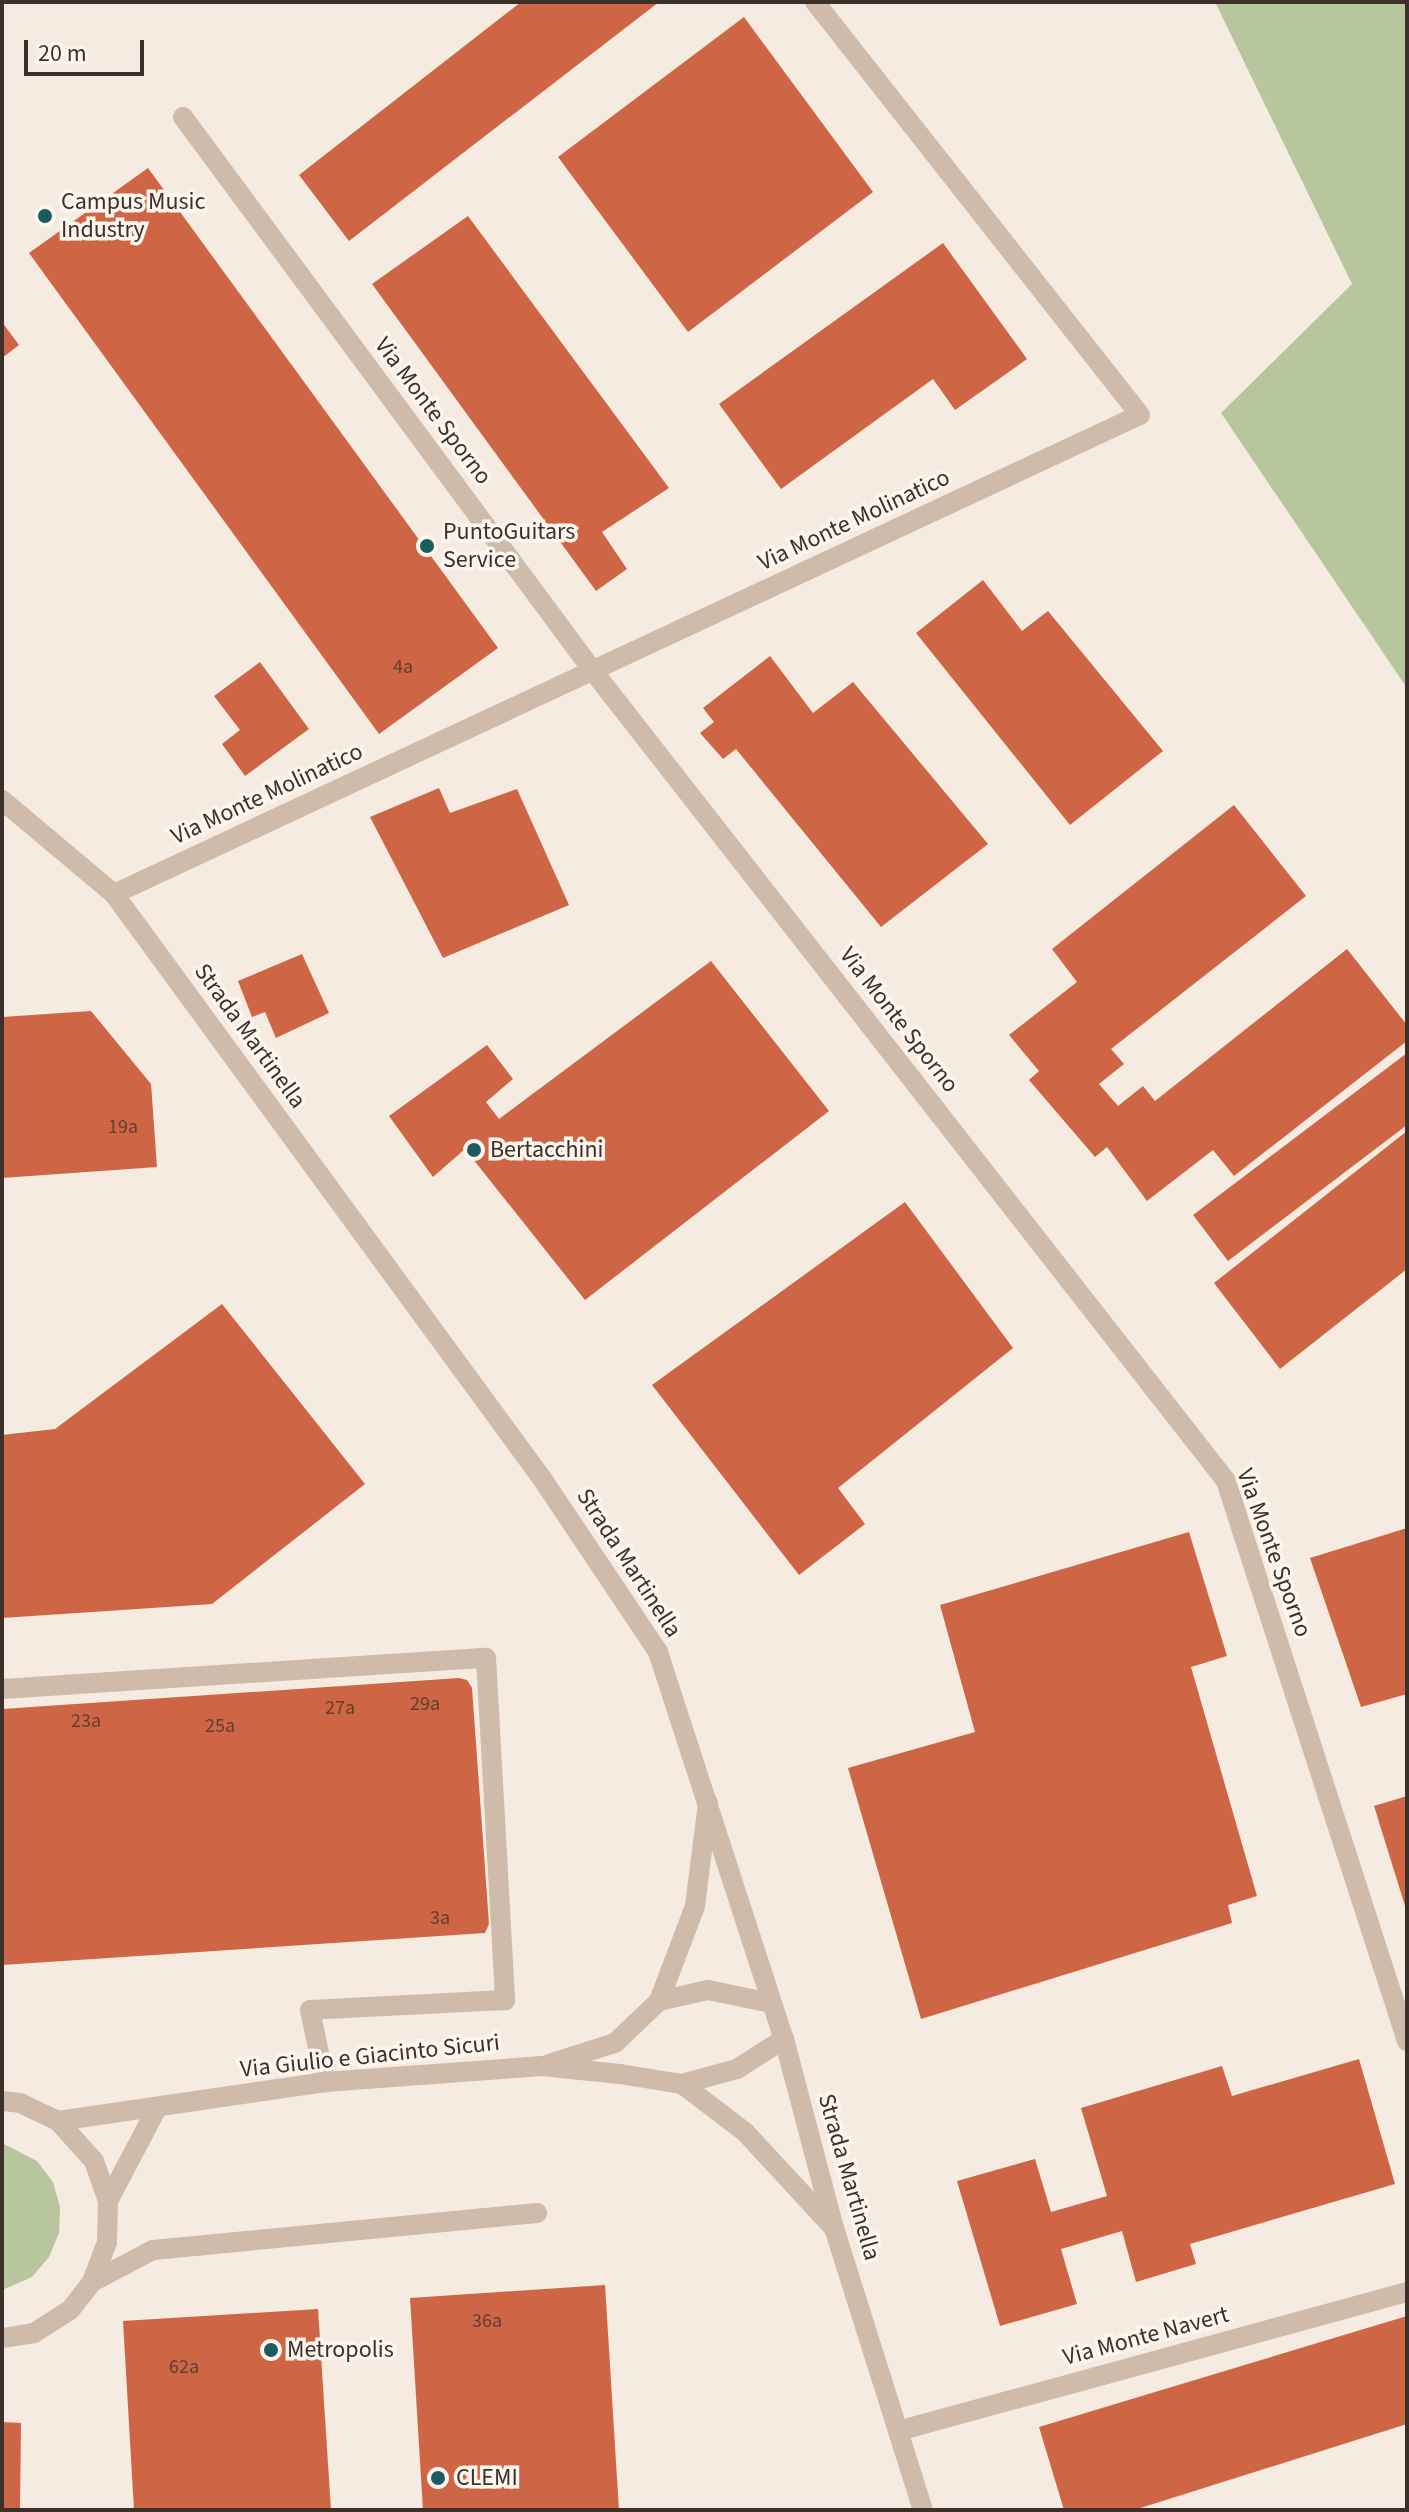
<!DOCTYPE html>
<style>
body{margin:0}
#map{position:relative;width:1409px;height:2512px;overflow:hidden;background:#f5ebe0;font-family:"Source Sans 3",sans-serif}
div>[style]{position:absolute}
.green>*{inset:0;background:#b8c69e}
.building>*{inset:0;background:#ce6645}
.service>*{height:20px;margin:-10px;padding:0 10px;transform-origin:10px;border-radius:10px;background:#cebbaa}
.minor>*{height:20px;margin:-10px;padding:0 10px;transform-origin:10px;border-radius:10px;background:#cebbaa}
.tertiary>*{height:20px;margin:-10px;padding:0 10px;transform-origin:10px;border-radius:10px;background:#cebbaa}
.dots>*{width:22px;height:22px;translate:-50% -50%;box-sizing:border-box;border:4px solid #fcf5ed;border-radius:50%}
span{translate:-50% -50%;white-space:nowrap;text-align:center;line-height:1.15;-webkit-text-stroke:7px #fcf5ed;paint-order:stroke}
.number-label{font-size:20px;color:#603e31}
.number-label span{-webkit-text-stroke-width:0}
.poi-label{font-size:24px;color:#3c302a}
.left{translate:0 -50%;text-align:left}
.street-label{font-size:24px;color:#3c302a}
.frame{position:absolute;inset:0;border:4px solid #3c302a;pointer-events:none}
.scale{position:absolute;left:24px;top:40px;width:120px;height:36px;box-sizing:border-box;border:4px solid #3c302a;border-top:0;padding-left:10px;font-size:24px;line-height:28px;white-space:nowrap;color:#3c302a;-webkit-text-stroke:6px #fcf5ed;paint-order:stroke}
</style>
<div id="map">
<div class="green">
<div style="clip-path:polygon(1215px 2px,1407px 2px,1407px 688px,1221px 413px,1352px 284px)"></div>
<div style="clip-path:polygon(2px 2143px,37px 2161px,53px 2182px,60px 2207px,59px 2233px,49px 2257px,32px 2277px,2px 2290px)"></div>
</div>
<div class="building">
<div style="clip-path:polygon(521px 2px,659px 2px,349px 241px,299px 175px)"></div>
<div style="clip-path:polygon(744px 17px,873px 192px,688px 332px,558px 157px)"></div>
<div style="clip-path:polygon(148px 168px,498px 648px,379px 734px,29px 253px)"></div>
<div style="clip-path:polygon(468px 216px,669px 488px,602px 532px,627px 569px,596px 591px,372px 284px)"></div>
<div style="clip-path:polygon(943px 243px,1027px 359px,955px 410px,933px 379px,781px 489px,719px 404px)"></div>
<div style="clip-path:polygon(2px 322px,19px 345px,2px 358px)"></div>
<div style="clip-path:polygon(983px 580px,1022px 631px,1048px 611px,1163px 751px,1070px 825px,916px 633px)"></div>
<div style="clip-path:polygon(770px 656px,813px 713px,853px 682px,988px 844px,881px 927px,736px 749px,723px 759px,700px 733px,714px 722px,703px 708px)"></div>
<div style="clip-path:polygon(260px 662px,309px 729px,245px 776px,222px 744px,240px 730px,214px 696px)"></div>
<div style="clip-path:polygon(439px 788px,450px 813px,517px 789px,569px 905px,443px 958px,370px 817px)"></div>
<div style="clip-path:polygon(1234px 805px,1306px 896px,1111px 1049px,1124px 1064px,1099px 1084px,1118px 1106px,1143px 1086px,1155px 1101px,1347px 949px,1407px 1025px,1407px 1041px,1234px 1176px,1213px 1150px,1147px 1201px,1107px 1147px,1095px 1157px,1029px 1080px,1039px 1071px,1009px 1035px,1077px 982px,1052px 949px)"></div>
<div style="clip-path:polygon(302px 954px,329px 1013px,276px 1038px,265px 1012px,252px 1017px,238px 981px)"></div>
<div style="clip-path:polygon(711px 961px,829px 1111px,585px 1300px,465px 1149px,433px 1177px,389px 1116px,487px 1045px,513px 1079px,486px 1102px,499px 1119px)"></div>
<div style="clip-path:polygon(91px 1011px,151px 1084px,157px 1167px,2px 1178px,2px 1017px)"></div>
<div style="clip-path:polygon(1407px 1053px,1407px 1125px,1228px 1261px,1193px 1215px)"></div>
<div style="clip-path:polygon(1407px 1131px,1407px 1269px,1280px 1369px,1214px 1283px)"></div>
<div style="clip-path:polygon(905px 1202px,1013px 1348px,838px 1488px,865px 1524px,799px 1575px,652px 1385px)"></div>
<div style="clip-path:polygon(222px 1304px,365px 1484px,212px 1604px,2px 1618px,2px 1435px,55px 1429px)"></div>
<div style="clip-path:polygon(1407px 1528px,1407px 1694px,1361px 1707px,1310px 1558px)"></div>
<div style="clip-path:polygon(1189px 1532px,1227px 1656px,1191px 1667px,1257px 1896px,1228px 1905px,1232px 1923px,921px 2019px,848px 1768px,975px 1732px,940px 1605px)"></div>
<div style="clip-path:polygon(459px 1678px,467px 1680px,472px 1688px,489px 1924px,485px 1933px,2px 1965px,2px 1709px)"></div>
<div style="clip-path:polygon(1407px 1796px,1407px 1909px,1406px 1909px,1374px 1806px)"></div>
<div style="clip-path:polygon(1359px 2059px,1395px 2184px,1190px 2244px,1196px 2264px,1136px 2282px,1122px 2231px,1061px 2249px,1077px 2304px,1000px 2326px,957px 2181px,1035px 2159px,1051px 2212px,1107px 2196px,1081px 2108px,1222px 2066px,1232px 2096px)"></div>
<div style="clip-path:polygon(605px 2285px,619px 2510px,423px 2510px,410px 2298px)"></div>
<div style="clip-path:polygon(318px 2309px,331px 2510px,134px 2510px,123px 2321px)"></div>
<div style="clip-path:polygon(1407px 2316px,1407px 2424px,1134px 2510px,1064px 2510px,1039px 2427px)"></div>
<div style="clip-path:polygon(2px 2422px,21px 2423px,20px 2510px,2px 2510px)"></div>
</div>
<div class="service">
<div style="left:2px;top:1689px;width:485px;rotate:-3.7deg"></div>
<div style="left:486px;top:1658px;width:343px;rotate:86.8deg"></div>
<div style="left:505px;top:2000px;width:195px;rotate:177.1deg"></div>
<div style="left:310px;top:2010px;width:74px;rotate:78.2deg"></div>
<div style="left:92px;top:2282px;width:69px;rotate:-27.7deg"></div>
<div style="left:153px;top:2250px;width:386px;rotate:-5.5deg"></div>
</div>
<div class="minor">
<div style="left:183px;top:117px;width:689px;rotate:53.5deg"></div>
<div style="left:593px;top:671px;width:1028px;rotate:51.99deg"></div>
<div style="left:1226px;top:1481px;width:589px;rotate:72.09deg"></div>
<div style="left:114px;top:894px;width:1132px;rotate:-25.03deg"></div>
<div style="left:1140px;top:415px;width:526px;rotate:-128.2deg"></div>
<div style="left:659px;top:2001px;width:50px;rotate:-12.7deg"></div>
<div style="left:708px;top:1990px;width:64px;rotate:11.7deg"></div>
<div style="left:549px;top:2064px;width:69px;rotate:-17.7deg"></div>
<div style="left:615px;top:2043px;width:61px;rotate:-43.7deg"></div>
<div style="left:659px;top:2001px;width:102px;rotate:-69.2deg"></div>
<div style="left:695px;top:1906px;width:104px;rotate:-82.8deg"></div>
<div style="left:682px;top:2084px;width:57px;rotate:-15.3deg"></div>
<div style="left:737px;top:2069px;width:56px;rotate:-32.6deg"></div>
<div style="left:2px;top:2101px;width:18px;rotate:6deg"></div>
<div style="left:20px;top:2103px;width:42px;rotate:25.3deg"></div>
<div style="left:58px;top:2121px;width:54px;rotate:48deg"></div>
<div style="left:94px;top:2161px;width:42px;rotate:70.7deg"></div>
<div style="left:108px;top:2201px;width:41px;rotate:91.4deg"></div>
<div style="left:107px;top:2242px;width:43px;rotate:110.6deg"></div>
<div style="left:92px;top:2282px;width:36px;rotate:128deg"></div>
<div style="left:70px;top:2310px;width:43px;rotate:147.4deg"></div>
<div style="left:34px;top:2333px;width:32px;rotate:171deg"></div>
<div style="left:58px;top:2121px;width:270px;rotate:-8.3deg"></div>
<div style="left:325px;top:2082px;width:218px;rotate:-4.2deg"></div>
<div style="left:542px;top:2066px;width:78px;rotate:5.9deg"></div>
<div style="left:620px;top:2074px;width:63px;rotate:9.2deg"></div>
<div style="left:682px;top:2084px;width:79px;rotate:37.3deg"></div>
<div style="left:745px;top:2132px;width:131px;rotate:47.2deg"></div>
<div style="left:108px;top:2201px;width:105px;rotate:-62.2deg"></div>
<div style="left:898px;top:2431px;width:528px;rotate:-15.27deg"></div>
</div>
<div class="tertiary">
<div style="left:2px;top:800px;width:146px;rotate:40deg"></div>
<div style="left:114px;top:894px;width:726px;rotate:53.79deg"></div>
<div style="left:543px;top:1480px;width:207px;rotate:56.2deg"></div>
<div style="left:658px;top:1652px;width:407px;rotate:72deg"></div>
<div style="left:784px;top:2039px;width:196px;rotate:75.2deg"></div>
<div style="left:834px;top:2228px;width:296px;rotate:72.5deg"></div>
</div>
<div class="dots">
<div style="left:45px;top:216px;background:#1c5c61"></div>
<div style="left:427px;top:546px;background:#1c5c61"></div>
<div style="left:474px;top:1150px;background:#1c5c61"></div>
<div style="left:271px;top:2350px;background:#1c5c61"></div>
<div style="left:438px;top:2478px;background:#1c5c61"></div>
</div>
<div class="number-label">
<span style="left:403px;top:667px">4a</span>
<span style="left:123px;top:1127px">19a</span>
<span style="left:425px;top:1704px">29a</span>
<span style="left:340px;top:1708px">27a</span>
<span style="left:86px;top:1721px">23a</span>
<span style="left:220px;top:1726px">25a</span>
<span style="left:440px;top:1918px">3a</span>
<span style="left:487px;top:2321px">36a</span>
<span style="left:184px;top:2367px">62a</span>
</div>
<div class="poi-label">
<span class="left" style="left:61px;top:216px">Campus Music<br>Industry</span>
<span class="left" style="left:443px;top:546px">PuntoGuitars<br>Service</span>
<span class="left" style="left:490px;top:1150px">Bertacchini</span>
<span class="left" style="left:287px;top:2350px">Metropolis</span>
<span class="left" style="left:456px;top:2478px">CLEMI</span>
</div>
<div class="street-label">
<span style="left:433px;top:411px;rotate:53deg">Via Monte Sporno</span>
<span style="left:854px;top:520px;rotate:-25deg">Via Monte Molinatico</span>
<span style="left:267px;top:794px;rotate:-25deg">Via Monte Molinatico</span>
<span style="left:899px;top:1020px;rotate:52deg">Via Monte Sporno</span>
<span style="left:250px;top:1036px;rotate:54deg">Strada Martinella</span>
<span style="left:1274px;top:1553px;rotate:70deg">Via Monte Sporno</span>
<span style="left:629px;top:1563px;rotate:57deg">Strada Martinella</span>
<span style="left:370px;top:2056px;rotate:-6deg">Via Giulio e Giacinto Sicuri</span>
<span style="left:849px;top:2177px;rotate:74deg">Strada Martinella</span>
<span style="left:1146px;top:2336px;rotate:-15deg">Via Monte Navert</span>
</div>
<div class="frame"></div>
<div class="scale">20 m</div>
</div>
